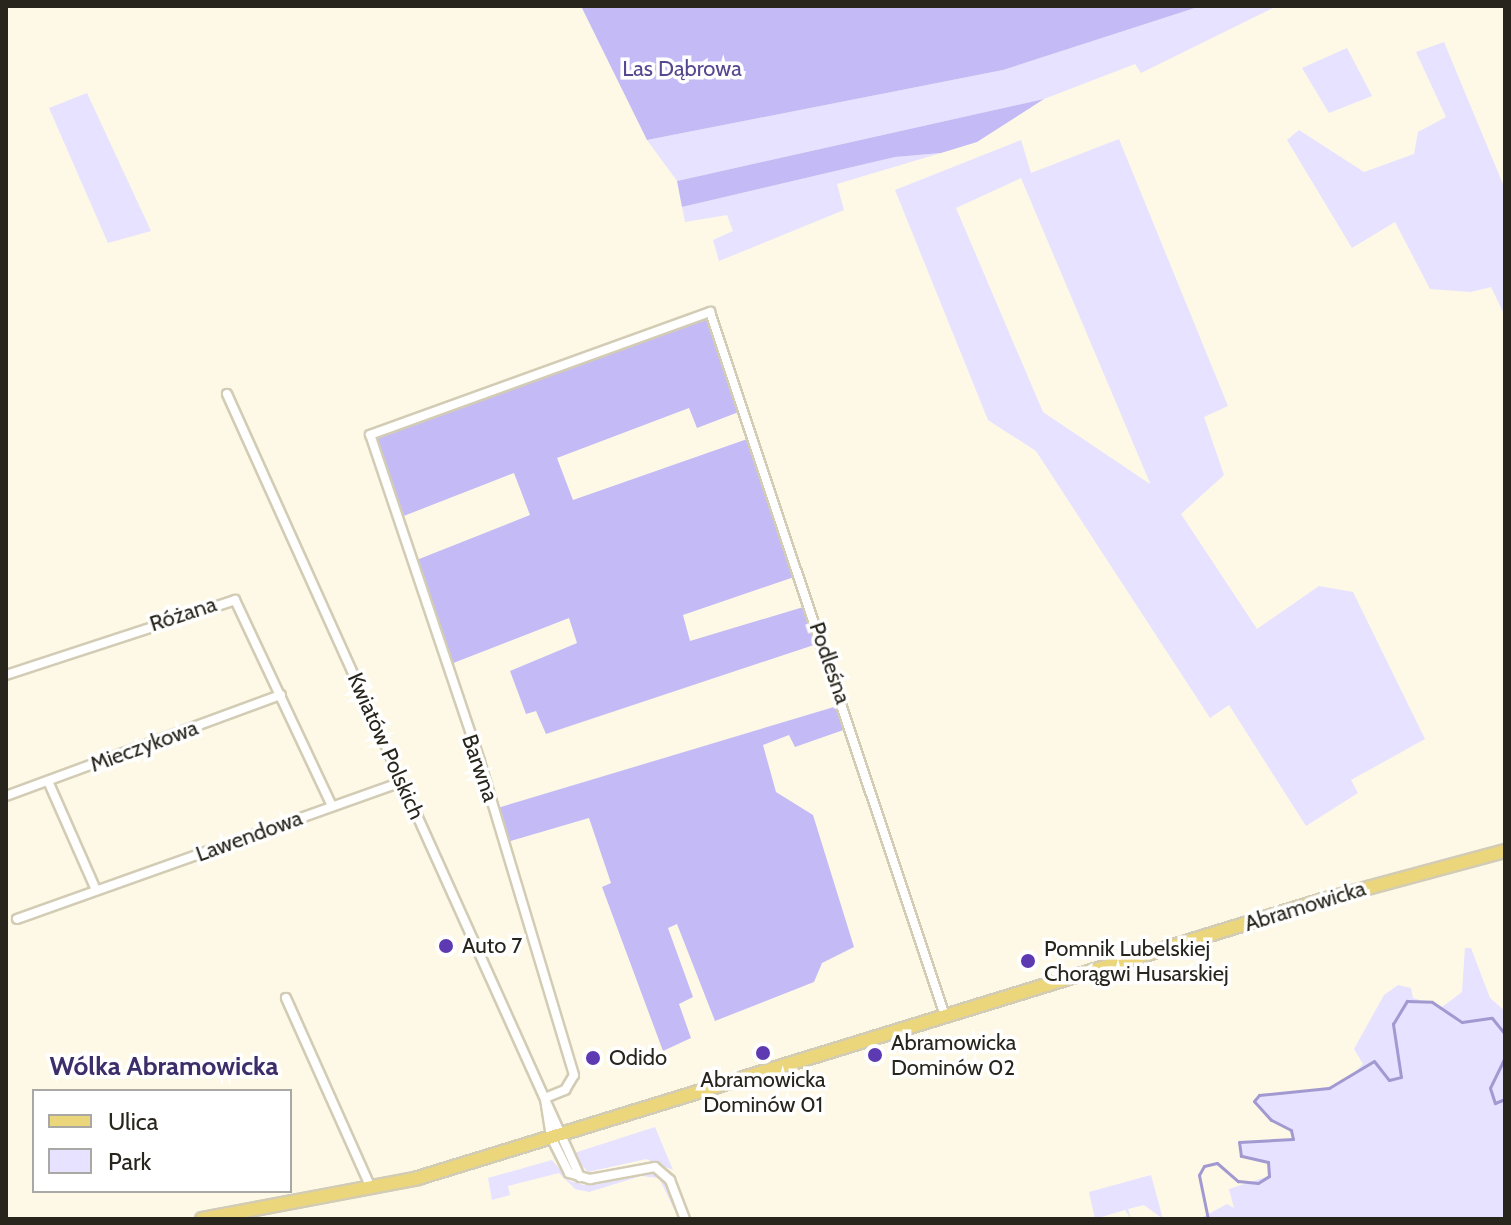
<!DOCTYPE html>
<meta charset="utf-8">
<style>
body{margin:0}
#map{position:relative;width:1511px;height:1225px;overflow:hidden;background:#fef9e6;font-family:Cabin,sans-serif}
div>[style]{position:absolute}
.green>*{inset:0;background:#e6e2ff}
.forest>*{inset:0;background:#c4bbf6}
.stream>*{height:3px;margin:-1.5px;padding:0 1.5px;transform-origin:1.5px;border-radius:1.5px;background:#a299d1}
.roads{filter:drop-shadow(2px 0 #d3ccb5) drop-shadow(-2px 0 #d3ccb5) drop-shadow(0 2px #d3ccb5) drop-shadow(0 -2px #d3ccb5)}
.street>*{height:8px;margin:-4px;padding:0 4px;transform-origin:4px;border-radius:4px;background:#fff}
.primary>*{height:12px;margin:-6px;padding:0 6px;transform-origin:6px;border-radius:6px;background:#ebd67b}
.dots>*{width:22px;height:22px;translate:-50% -50%;box-sizing:border-box;border:4px solid #fff;border-radius:50%}
span{translate:-50% -50%;white-space:nowrap;text-align:center;line-height:1.15;-webkit-text-stroke:7px #fff;paint-order:stroke}
.park-label{font-size:22px;color:#57488e}
.street-label{font-size:22px;color:#27251c}
.poi-label{font-size:22px;color:#27251c}
.left{translate:0 -50%;text-align:left}
.quarter-label{font-size:26px;color:#3d2e6a;font-weight:700}
.frame{position:absolute;inset:0;border:8px solid #27251c;pointer-events:none}
.legend{position:absolute;left:32px;top:1089px;width:260px;height:104px;box-sizing:border-box;background:#fff;border:2px solid #a9a8a4;margin:0;padding:10px 14px;list-style:none;font-size:24px;color:#27251c}
.legend li{display:flex;align-items:center;gap:16px;height:40px}
.legend b{width:40px;border:2px solid #a9a8a4}
</style>
<div id="map">
<div class="green">
<div style="clip-path:polygon(1201px 6px,1277px 6px,1141px 73px,1135px 64px,1044px 99px,677px 181px,647px 140px,1003px 70px)"></div>
<div style="clip-path:polygon(1444px 42px,1505px 189px,1505px 316px,1491px 287px,1471px 292px,1430px 289px,1395px 222px,1352px 248px,1287px 140px,1299px 130px,1364px 172px,1414px 154px,1418px 132px,1446px 117px,1416px 52px)"></div>
<div style="clip-path:polygon(1347px 48px,1372px 96px,1329px 113px,1302px 68px)"></div>
<div style="clip-path:polygon(87px 93px,151px 231px,108px 243px,49px 108px)"></div>
<div style="clip-path:polygon(evenodd,1119px 139px,1228px 406px,1204px 417px,1224px 475px,1181px 514px,1257px 629px,1319px 586px,1353px 592px,1425px 739px,1351px 780px,1358px 793px,1306px 826px,1229px 705px,1210px 718px,1036px 451px,988px 420px,895px 190px,1021px 140px,1031px 173px,1119px 139px,1021px 178px,1150px 483px,1150px 484px,1043px 412px,956px 208px,1021px 178px)"></div>
<div style="clip-path:polygon(941px 153px,837px 184px,844px 210px,719px 261px,713px 240px,733px 231px,727px 215px,685px 222px,682px 207px,895px 157px)"></div>
<div style="clip-path:polygon(1465px 948px,1471px 948px,1490px 998px,1505px 1011px,1505px 1219px,1199px 1219px,1227px 1204px,1234px 1208px,1229px 1189px,1269px 1176px,1268px 1162px,1241px 1156px,1239px 1142px,1293px 1139px,1291px 1130px,1271px 1120px,1254px 1101px,1259px 1095px,1317px 1091px,1347px 1080px,1363px 1064px,1354px 1049px,1384px 995px,1398px 985px,1411px 988px,1413px 998px,1442px 1007px,1462px 992px)"></div>
<div style="clip-path:polygon(655px 1127px,673px 1170px,646px 1159px,588px 1172px,571px 1154px)"></div>
<div style="clip-path:polygon(552px 1160px,570px 1181px,584px 1185px,655px 1173px,666px 1184px,679px 1219px,659px 1178px,641px 1176px,589px 1192px,575px 1189px,559px 1173px,508px 1186px,510px 1195px,492px 1200px,488px 1178px)"></div>
<div style="clip-path:polygon(1151px 1175px,1163px 1219px,1144px 1205px,1128px 1209px,1131px 1219px,1125px 1210px,1095px 1219px,1089px 1192px)"></div>
</div>
<div class="forest">
<div style="clip-path:polygon(581px 6px,1201px 6px,1003px 70px,647px 140px)"></div>
<div style="clip-path:polygon(1044px 99px,977px 142px,941px 153px,895px 157px,682px 207px,677px 181px)"></div>
<div style="clip-path:polygon(710px 312px,744px 410px,697px 428px,689px 408px,557px 458px,573px 500px,753px 437px,800px 575px,683px 615px,690px 641px,810px 605px,823px 642px,546px 734px,536px 711px,526px 714px,510px 671px,577px 643px,569px 618px,443px 667px,409px 563px,530px 515px,514px 473px,396px 519px,370px 435px)"></div>
<div style="clip-path:polygon(844px 704px,852px 727px,795px 747px,789px 735px,763px 745px,776px 792px,813px 815px,854px 947px,822px 963px,814px 982px,715px 1021px,677px 924px,668px 928px,693px 997px,679px 1004px,691px 1038px,663px 1051px,602px 887px,611px 883px,589px 818px,504px 843px,494px 809px)"></div>
</div>
<div class="stream">
<div style="left:1505px;top:1057px;width:34px;rotate:116deg"></div>
<div style="left:1490px;top:1088px;width:16px;rotate:72deg"></div>
<div style="left:1495px;top:1103px;width:11px;rotate:-22deg"></div>
<div style="left:1208px;top:1219px;width:45px;rotate:-101.6deg"></div>
<div style="left:1199px;top:1175px;width:10px;rotate:-61deg"></div>
<div style="left:1204px;top:1166px;width:13px;rotate:-13deg"></div>
<div style="left:1217px;top:1163px;width:28px;rotate:41deg"></div>
<div style="left:1238px;top:1181px;width:20px;rotate:6deg"></div>
<div style="left:1258px;top:1183px;width:13px;rotate:-32deg"></div>
<div style="left:1269px;top:1176px;width:14px;rotate:-94deg"></div>
<div style="left:1268px;top:1162px;width:28px;rotate:-167deg"></div>
<div style="left:1241px;top:1156px;width:14px;rotate:-98deg"></div>
<div style="left:1239px;top:1142px;width:54px;rotate:-3.2deg"></div>
<div style="left:1293px;top:1139px;width:9px;rotate:-103deg"></div>
<div style="left:1291px;top:1130px;width:22px;rotate:-153deg"></div>
<div style="left:1271px;top:1120px;width:25px;rotate:-132deg"></div>
<div style="left:1254px;top:1101px;width:8px;rotate:-50deg"></div>
<div style="left:1259px;top:1095px;width:70px;rotate:-5.7deg"></div>
<div style="left:1329px;top:1088px;width:52px;rotate:-31deg"></div>
<div style="left:1374px;top:1061px;width:24px;rotate:52deg"></div>
<div style="left:1389px;top:1080px;width:12px;rotate:-14deg"></div>
<div style="left:1401px;top:1077px;width:54px;rotate:-98.6deg"></div>
<div style="left:1393px;top:1024px;width:27px;rotate:-59deg"></div>
<div style="left:1407px;top:1001px;width:25px;rotate:2deg"></div>
<div style="left:1432px;top:1002px;width:36px;rotate:34deg"></div>
<div style="left:1462px;top:1022px;width:30px;rotate:-8deg"></div>
<div style="left:1492px;top:1018px;width:21px;rotate:51deg"></div>
</div>
<div class="roads">
<div class="street">
<div style="left:227px;top:394px;width:859px;rotate:65.73deg"></div>
<div style="left:6px;top:675px;width:241px;rotate:-18.1deg"></div>
<div style="left:235px;top:600px;width:228px;rotate:64.8deg"></div>
<div style="left:48px;top:781px;width:119px;rotate:66.2deg"></div>
<div style="left:6px;top:796px;width:293px;rotate:-20.2deg"></div>
<div style="left:17px;top:919px;width:409px;rotate:-19.6deg"></div>
<div style="left:286px;top:998px;width:208px;rotate:65.9deg"></div>
<div style="left:545px;top:1098px;width:22px;rotate:-22deg"></div>
<div style="left:565px;top:1090px;width:17px;rotate:-59deg"></div>
<div style="left:574px;top:1075px;width:328px;rotate:-106.7deg"></div>
<div style="left:480px;top:761px;width:344px;rotate:-108.6deg"></div>
<div style="left:370px;top:435px;width:362px;rotate:-19.9deg"></div>
<div style="left:710px;top:312px;width:742px;rotate:71.54deg"></div>
<div style="left:545px;top:1099px;width:38px;rotate:81deg"></div>
<div style="left:551px;top:1137px;width:40px;rotate:63.4deg"></div>
<div style="left:569px;top:1173px;width:22px;rotate:16deg"></div>
<div style="left:590px;top:1179px;width:66px;rotate:-10.5deg"></div>
<div style="left:655px;top:1167px;width:20px;rotate:41deg"></div>
<div style="left:670px;top:1180px;width:42px;rotate:69deg"></div>
</div>
<div class="primary">
<div style="left:202px;top:1219px;width:220px;rotate:-10.7deg"></div>
<div style="left:418px;top:1178px;width:947px;rotate:-17.08deg"></div>
<div style="left:1323px;top:900px;width:188px;rotate:-15.1deg"></div>
</div>
</div>
<div class="dots">
<div style="left:446px;top:946px;background:#5e3ab2"></div>
<div style="left:1028px;top:961px;background:#5e3ab2"></div>
<div style="left:763px;top:1053px;background:#5e3ab2"></div>
<div style="left:875px;top:1055px;background:#5e3ab2"></div>
<div style="left:593px;top:1058px;background:#5e3ab2"></div>
</div>
<div class="park-label">
<span style="left:682px;top:69px">Las Dąbrowa</span>
</div>
<div class="street-label">
<span style="left:183px;top:614px;rotate:-18deg">Różana</span>
<span style="left:830px;top:663px;rotate:71deg">Podleśna</span>
<span style="left:144px;top:746px;rotate:-20deg">Mieczykowa</span>
<span style="left:386px;top:746px;rotate:66deg">Kwiatów Polskich</span>
<span style="left:480px;top:768px;rotate:71deg">Barwna</span>
<span style="left:249px;top:836px;rotate:-20deg">Lawendowa</span>
<span style="left:1305px;top:906px;rotate:-17deg">Abramowicka</span>
</div>
<div class="poi-label">
<span class="left" style="left:462px;top:946px">Auto 7</span>
<span class="left" style="left:1044px;top:961px">Pomnik Lubelskiej<br>Chorągwi Husarskiej</span>
<span class="left" style="left:891px;top:1055px">Abramowicka<br>Dominów 02</span>
<span class="left" style="left:609px;top:1058px">Odido</span>
<span style="left:763px;top:1092px">Abramowicka<br>Dominów 01</span>
</div>
<div class="quarter-label">
<span style="left:164px;top:1067px">Wólka Abramowicka</span>
</div>
<div class="frame"></div>
<ul class="legend">
<li><b style="height:10px;background:#ebd67b"></b>Ulica</li>
<li><b style="height:22px;background:#e6e2ff"></b>Park</li>
</ul>
</div>
